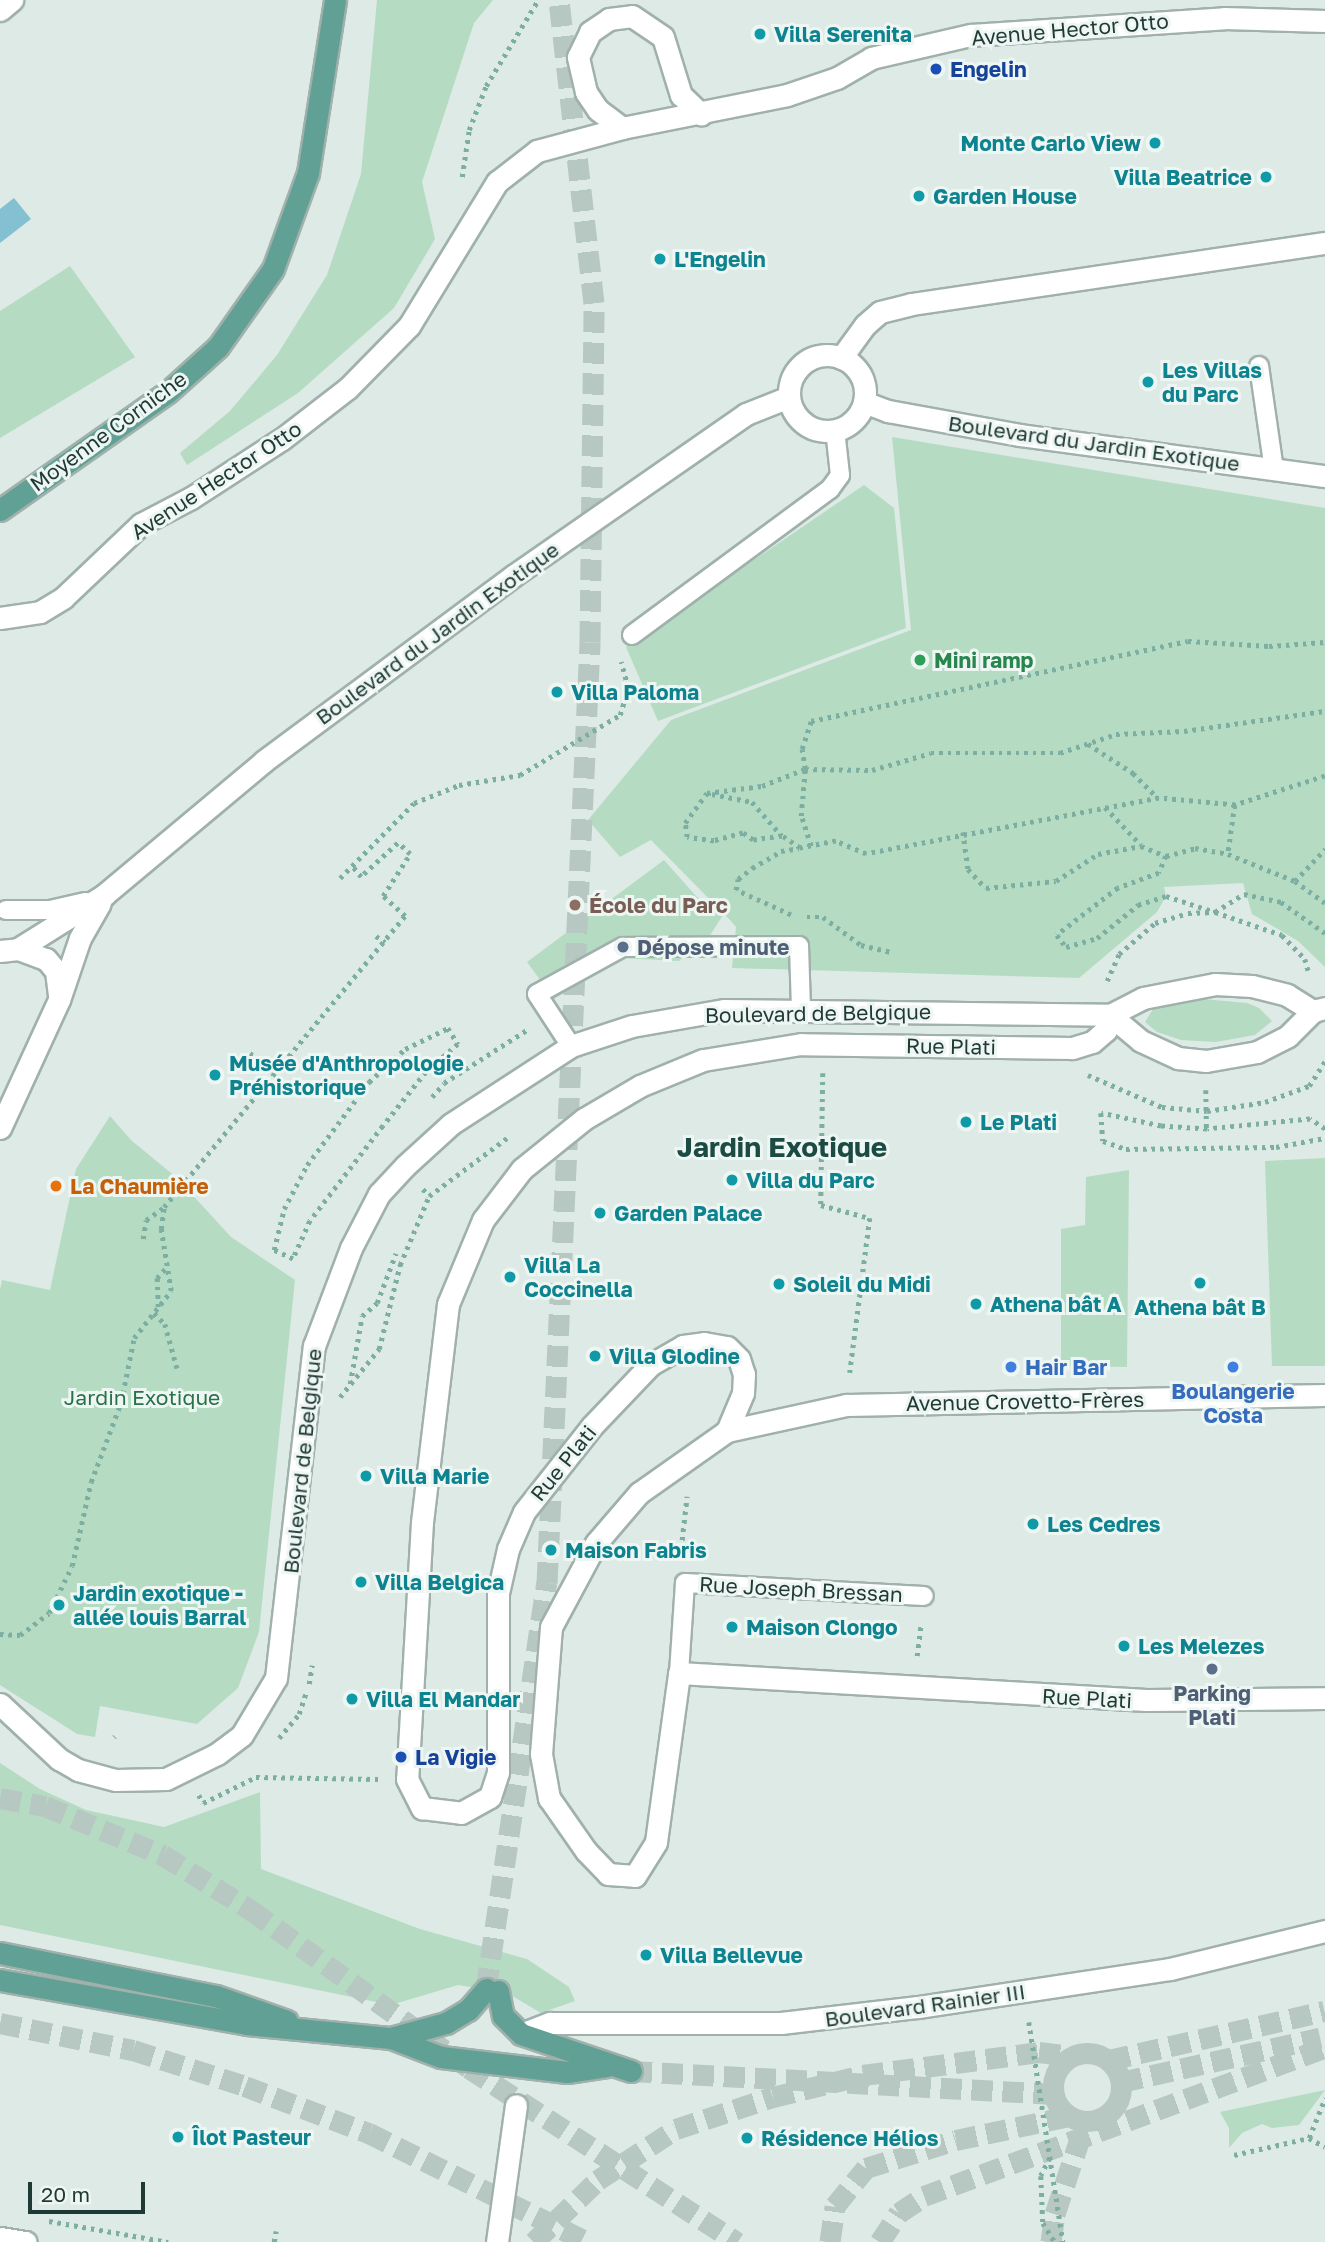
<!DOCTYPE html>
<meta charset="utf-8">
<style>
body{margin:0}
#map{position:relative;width:1325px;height:2242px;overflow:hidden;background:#ddeae5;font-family:"Golos Text",sans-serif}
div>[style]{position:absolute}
.green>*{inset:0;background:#b5dcc2}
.water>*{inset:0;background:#83c0d1}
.tertiary-tunnel>*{height:21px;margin-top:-10.5px;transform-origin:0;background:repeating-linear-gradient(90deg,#b7c7c2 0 21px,transparent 0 31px)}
.secondary-tunnel>*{height:21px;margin-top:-10.5px;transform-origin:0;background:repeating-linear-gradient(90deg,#b7c7c2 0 21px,transparent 0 31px)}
.primary-tunnel>*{height:21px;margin-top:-10.5px;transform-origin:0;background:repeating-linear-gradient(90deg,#b7c7c2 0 21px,transparent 0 31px)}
.primary-tunnel>.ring{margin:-10.5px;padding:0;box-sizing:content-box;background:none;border:21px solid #b7c7c2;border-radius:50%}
.path>*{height:4.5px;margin-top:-2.25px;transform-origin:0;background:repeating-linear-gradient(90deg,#7daea2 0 3.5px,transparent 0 8.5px)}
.roads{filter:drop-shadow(2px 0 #a0b1ac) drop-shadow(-2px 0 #a0b1ac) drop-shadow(0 2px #a0b1ac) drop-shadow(0 -2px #a0b1ac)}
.service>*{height:18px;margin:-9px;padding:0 9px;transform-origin:9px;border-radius:9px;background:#fff}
.pedestrian>*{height:21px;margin:-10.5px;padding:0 10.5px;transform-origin:10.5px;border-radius:10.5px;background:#fff}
.minor>*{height:21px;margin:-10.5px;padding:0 10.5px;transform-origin:10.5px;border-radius:10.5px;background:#fff}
.tertiary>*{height:21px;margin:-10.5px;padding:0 10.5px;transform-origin:10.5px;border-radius:10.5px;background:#fff}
.secondary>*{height:21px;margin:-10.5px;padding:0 10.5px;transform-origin:10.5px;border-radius:10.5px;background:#fff}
.secondary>.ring{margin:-10.5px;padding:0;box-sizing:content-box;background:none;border:21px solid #fff;border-radius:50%}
.primary>*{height:21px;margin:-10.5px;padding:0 10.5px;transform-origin:10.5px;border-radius:10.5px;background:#61a094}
.dots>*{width:19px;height:19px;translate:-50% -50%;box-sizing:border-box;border:4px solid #eef6f3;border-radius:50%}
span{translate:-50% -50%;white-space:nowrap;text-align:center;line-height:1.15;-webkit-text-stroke:6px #eef6f3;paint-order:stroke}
.street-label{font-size:21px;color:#1f3934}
.culture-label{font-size:21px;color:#0d838f;font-weight:700}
.left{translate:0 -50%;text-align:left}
.right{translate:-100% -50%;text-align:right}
.transit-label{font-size:21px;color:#164399;font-weight:700}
.leisure-label{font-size:21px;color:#27864d;font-weight:700}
.education-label{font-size:21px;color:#785e54;font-weight:700}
.service-label{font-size:21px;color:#4e5e75;font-weight:700}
.food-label{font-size:21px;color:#c56008;font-weight:700}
.shop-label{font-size:21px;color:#366cbe;font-weight:700}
.park-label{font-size:21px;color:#287149}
.district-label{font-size:28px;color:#1b4b43;font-weight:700}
.scale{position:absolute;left:28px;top:2182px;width:117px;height:32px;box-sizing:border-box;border:4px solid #1f3934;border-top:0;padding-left:9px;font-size:21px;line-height:24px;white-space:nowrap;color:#1f3934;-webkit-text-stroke:5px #eef6f3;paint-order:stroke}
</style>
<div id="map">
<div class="green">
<div style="clip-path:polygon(377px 0,493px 0,474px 23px,422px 182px,435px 239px,394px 308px,298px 393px,187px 465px,180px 453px,230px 411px,277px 355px,327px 275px,361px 174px)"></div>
<div style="clip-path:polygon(70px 266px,135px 357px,0 438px,0 311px)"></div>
<div style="clip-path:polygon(892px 437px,1325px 508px,1325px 967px,1298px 941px,1252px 914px,1243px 883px,1164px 887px,1166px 896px,1157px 912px,1079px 978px,732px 968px,736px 927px,730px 920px,651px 840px,620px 857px,588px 820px,671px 720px,911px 630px)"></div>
<div style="clip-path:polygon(864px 485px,894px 508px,906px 628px,658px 721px,626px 647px)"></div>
<div style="clip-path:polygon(664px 860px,696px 896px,723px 915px,709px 937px,679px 961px,620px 958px,554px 999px,527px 962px)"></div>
<div style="clip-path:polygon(1192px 998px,1247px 1003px,1259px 1008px,1272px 1021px,1255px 1035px,1216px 1042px,1181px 1040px,1157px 1032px,1145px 1022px,1155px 1006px)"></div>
<div style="clip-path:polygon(110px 1116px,132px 1141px,176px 1177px,231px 1237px,295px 1280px,259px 1632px,238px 1688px,197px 1724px,100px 1706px,95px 1737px,77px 1734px,0 1685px,0 1290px,2px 1280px,50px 1290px,76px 1169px)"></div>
<div style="clip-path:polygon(1325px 1158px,1325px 1366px,1272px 1366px,1265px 1161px)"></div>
<div style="clip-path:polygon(1129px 1170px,1127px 1367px,1061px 1366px,1061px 1229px,1085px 1225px,1086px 1177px)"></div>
<div style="clip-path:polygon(0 1763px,40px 1789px,86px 1810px,164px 1827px,260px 1792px,261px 1869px,420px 1929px,527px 1959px,569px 1987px,575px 2001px,541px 2013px,507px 1993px,458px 1985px,391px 2005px,0 1925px)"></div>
<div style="clip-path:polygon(1325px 2090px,1299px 2125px,1272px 2128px,1262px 2124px,1242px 2133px,1229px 2148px,1229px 2128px,1220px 2112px)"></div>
</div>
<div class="water">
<div style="clip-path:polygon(14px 198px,31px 219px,0 243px,0 209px)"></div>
</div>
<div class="tertiary-tunnel">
<div style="left:534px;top:2242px;width:89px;rotate:-44.1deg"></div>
<div style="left:598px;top:2180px;width:93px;rotate:-33.2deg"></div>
<div style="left:676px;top:2129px;width:102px;rotate:-18.3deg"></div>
<div style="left:773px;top:2097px;width:93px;rotate:-13.7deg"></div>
<div style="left:863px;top:2075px;width:177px;rotate:-7.4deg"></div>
<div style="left:1039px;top:2052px;width:34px;rotate:7deg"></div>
</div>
<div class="secondary-tunnel">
<div style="left:830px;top:2242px;width:36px;rotate:-82deg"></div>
<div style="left:835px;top:2206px;width:49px;rotate:-50.8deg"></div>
<div style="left:866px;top:2168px;width:94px;rotate:-17.3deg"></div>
<div style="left:956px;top:2140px;width:116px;rotate:-11.9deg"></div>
</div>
<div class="primary-tunnel">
<div style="left:0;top:1798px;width:46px;rotate:10.1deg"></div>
<div style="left:45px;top:1806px;width:128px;rotate:22.6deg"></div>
<div style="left:163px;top:1855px;width:104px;rotate:32deg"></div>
<div style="left:251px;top:1910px;width:269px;rotate:35.9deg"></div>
<div style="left:469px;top:2068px;width:320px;rotate:33deg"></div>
<div style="left:486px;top:1989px;width:411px;rotate:-81.5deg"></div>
<div style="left:547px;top:1583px;width:942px;rotate:-87.38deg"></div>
<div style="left:590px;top:642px;width:339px;rotate:-89.3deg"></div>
<div style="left:594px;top:303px;width:305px;rotate:-96.6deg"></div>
<div style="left:0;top:2023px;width:136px;rotate:11.5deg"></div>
<div style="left:133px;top:2050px;width:118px;rotate:17.8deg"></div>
<div style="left:245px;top:2086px;width:133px;rotate:20.8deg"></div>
<div style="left:369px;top:2133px;width:245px;rotate:26.5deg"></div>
<div class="ring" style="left:1053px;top:2053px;width:47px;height:47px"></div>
<div style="left:1109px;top:2060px;width:221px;rotate:-12.8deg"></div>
<div style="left:631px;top:2071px;width:424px;rotate:3.1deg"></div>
<div style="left:1121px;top:2082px;width:204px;rotate:-12.5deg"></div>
<div style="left:880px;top:2242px;width:35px;rotate:-57deg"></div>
<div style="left:899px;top:2213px;width:30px;rotate:-34deg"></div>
<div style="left:924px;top:2196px;width:427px;rotate:-20.3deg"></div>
<div style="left:1051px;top:2242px;width:28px;rotate:-82deg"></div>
<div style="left:1055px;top:2214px;width:89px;rotate:-71.6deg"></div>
</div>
<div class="path">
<div style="left:462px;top:177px;width:48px;rotate:-81.5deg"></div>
<div style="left:469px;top:130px;width:47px;rotate:-68.9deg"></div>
<div style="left:486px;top:86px;width:100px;rotate:-58.8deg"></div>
<div style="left:1088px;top:744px;width:54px;rotate:32.8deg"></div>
<div style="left:1133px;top:773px;width:35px;rotate:45deg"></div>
<div style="left:1325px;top:776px;width:95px;rotate:162.1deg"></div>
<div style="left:1235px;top:805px;width:49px;rotate:98.1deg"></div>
<div style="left:1228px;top:854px;width:72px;rotate:21.9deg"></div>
<div style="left:1295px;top:881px;width:37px;rotate:36deg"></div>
<div style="left:712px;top:794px;width:41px;rotate:11.3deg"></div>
<div style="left:752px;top:802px;width:45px;rotate:48.6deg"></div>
<div style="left:1235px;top:805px;width:76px;rotate:-174.7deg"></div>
<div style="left:1159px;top:798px;width:298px;rotate:169.2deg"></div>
<div style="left:866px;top:854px;width:33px;rotate:-157deg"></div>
<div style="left:836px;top:841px;width:37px;rotate:169deg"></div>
<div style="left:800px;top:848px;width:22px;rotate:-146deg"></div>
<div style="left:782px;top:836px;width:29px;rotate:172deg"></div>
<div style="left:753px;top:840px;width:12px;rotate:-145deg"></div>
<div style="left:743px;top:833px;width:30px;rotate:165deg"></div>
<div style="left:714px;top:841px;width:27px;rotate:-172deg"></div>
<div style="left:687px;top:837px;width:14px;rotate:-98deg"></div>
<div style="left:685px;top:823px;width:37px;rotate:-54deg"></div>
<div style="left:707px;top:793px;width:55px;rotate:-7.3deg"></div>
<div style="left:762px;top:786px;width:46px;rotate:-21.6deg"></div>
<div style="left:805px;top:769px;width:20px;rotate:-99deg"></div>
<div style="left:802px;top:749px;width:29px;rotate:-72deg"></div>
<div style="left:811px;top:721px;width:385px;rotate:-12deg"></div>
<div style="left:1188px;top:641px;width:81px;rotate:3.5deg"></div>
<div style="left:1269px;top:646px;width:56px;rotate:-4.1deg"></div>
<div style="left:1105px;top:807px;width:52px;rotate:46.5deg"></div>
<div style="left:963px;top:832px;width:37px;rotate:82deg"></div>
<div style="left:968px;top:869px;width:26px;rotate:47deg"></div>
<div style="left:986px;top:888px;width:70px;rotate:-5.7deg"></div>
<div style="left:1056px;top:881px;width:50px;rotate:-32.7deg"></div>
<div style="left:1098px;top:854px;width:44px;rotate:-10.5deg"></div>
<div style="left:1141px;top:846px;width:27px;rotate:22deg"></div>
<div style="left:1166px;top:856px;width:18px;rotate:112deg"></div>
<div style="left:1159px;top:873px;width:44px;rotate:159.9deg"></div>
<div style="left:1118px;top:888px;width:77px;rotate:142.4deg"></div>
<div style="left:1057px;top:935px;width:15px;rotate:53deg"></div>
<div style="left:1066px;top:947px;width:32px;rotate:-16deg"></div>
<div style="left:1097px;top:938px;width:53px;rotate:-38.8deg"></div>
<div style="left:1138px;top:905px;width:29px;rotate:-18deg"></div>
<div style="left:1166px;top:896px;width:52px;rotate:18.1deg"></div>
<div style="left:1215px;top:912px;width:34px;rotate:-32deg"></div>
<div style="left:1244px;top:894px;width:38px;rotate:12deg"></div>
<div style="left:1281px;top:902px;width:54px;rotate:35.2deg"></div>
<div style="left:811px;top:846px;width:32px;rotate:-108deg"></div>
<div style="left:801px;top:816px;width:47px;rotate:-85.1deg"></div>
<div style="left:805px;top:769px;width:67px;rotate:0.9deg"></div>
<div style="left:872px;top:770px;width:61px;rotate:-16.1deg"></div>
<div style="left:931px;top:753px;width:129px"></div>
<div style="left:1060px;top:753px;width:59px;rotate:-18.7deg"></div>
<div style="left:1116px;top:734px;width:68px;rotate:-2.5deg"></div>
<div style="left:1184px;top:731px;width:142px;rotate:-8.1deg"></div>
<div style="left:1166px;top:856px;width:30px;rotate:-15deg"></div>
<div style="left:1195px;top:848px;width:34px;rotate:10deg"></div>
<div style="left:340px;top:878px;width:105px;rotate:-45.4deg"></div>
<div style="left:414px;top:803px;width:48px;rotate:-21.8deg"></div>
<div style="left:459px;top:785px;width:62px;rotate:-9.3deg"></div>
<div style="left:520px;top:775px;width:117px;rotate:-31deg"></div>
<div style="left:620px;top:715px;width:28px;rotate:-73deg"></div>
<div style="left:628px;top:688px;width:27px;rotate:-105deg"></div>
<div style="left:1295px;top:881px;width:44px;rotate:-46.8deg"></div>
<div style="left:791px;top:915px;width:60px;rotate:-155.6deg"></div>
<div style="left:736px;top:890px;width:11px;rotate:-80deg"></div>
<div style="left:738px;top:879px;width:18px;rotate:-38deg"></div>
<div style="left:752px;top:868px;width:34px;rotate:-30deg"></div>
<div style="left:781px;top:851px;width:18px;rotate:-9deg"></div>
<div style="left:807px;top:917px;width:16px"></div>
<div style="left:823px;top:917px;width:47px;rotate:36.4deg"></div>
<div style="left:861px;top:945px;width:32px;rotate:13deg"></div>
<div style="left:376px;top:936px;width:11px;rotate:34deg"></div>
<div style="left:1107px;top:981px;width:30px;rotate:-66deg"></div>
<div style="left:1119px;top:954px;width:48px;rotate:-40.7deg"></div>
<div style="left:1155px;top:923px;width:34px;rotate:-17deg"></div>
<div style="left:1188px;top:913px;width:27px;rotate:-2deg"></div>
<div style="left:1215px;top:912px;width:71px;rotate:18.9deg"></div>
<div style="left:1282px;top:935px;width:33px;rotate:46deg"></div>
<div style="left:1305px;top:959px;width:15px;rotate:74deg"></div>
<div style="left:448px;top:1028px;width:19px;rotate:58deg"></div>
<div style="left:458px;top:1044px;width:43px;rotate:138.8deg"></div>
<div style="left:426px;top:1072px;width:69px;rotate:128.5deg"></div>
<div style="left:383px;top:1126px;width:120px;rotate:127.5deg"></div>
<div style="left:310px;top:1221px;width:42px;rotate:114.1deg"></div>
<div style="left:293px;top:1259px;width:21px;rotate:-155deg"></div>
<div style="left:274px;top:1250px;width:42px;rotate:-76.3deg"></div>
<div style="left:284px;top:1209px;width:50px;rotate:-62.4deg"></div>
<div style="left:307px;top:1165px;width:104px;rotate:-53.2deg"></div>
<div style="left:369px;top:1082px;width:49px;rotate:-42.5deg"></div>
<div style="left:405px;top:1049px;width:48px;rotate:-26deg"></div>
<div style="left:250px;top:1053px;width:32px;rotate:39deg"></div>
<div style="left:823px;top:1073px;width:132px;rotate:90.9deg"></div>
<div style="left:821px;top:1205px;width:51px;rotate:14.9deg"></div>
<div style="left:870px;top:1218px;width:156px;rotate:97.4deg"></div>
<div style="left:1088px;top:1075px;width:81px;rotate:23.4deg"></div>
<div style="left:1162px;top:1107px;width:45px;rotate:5.1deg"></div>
<div style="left:1207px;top:1111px;width:59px;rotate:-8.8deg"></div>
<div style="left:1265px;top:1102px;width:47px;rotate:-20deg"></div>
<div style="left:1309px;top:1086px;width:30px;rotate:-57deg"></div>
<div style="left:1206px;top:1090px;width:39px;rotate:89deg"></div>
<div style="left:432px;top:1097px;width:18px;rotate:-49deg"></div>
<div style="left:444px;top:1083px;width:98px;rotate:-32.6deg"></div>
<div style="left:1325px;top:1129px;width:18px;rotate:-146deg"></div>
<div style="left:1310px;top:1119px;width:103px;rotate:174.5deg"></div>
<div style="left:1207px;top:1129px;width:46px;rotate:-176.3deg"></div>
<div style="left:1161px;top:1126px;width:61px;rotate:-167.8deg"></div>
<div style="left:1101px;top:1113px;width:28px;rotate:86deg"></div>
<div style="left:1103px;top:1141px;width:24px;rotate:19deg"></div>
<div style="left:1126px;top:1149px;width:150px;rotate:-0.8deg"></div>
<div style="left:1276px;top:1147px;width:50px;rotate:-10.4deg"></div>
<div style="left:423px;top:1189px;width:9px;rotate:49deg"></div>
<div style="left:429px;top:1196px;width:97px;rotate:-36.6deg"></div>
<div style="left:143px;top:1239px;width:19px;rotate:-81deg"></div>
<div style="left:146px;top:1220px;width:21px;rotate:-35deg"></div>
<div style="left:158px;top:1307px;width:29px;rotate:-92deg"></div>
<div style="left:157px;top:1278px;width:15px;rotate:-48deg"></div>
<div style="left:154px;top:1313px;width:16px;rotate:45deg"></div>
<div style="left:165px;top:1324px;width:46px;rotate:74.7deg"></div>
<div style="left:350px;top:1384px;width:69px;rotate:-80deg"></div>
<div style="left:362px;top:1316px;width:20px;rotate:-41deg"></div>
<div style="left:377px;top:1303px;width:53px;rotate:-69.2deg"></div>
<div style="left:340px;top:1397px;width:62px;rotate:-50.9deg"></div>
<div style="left:379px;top:1349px;width:87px;rotate:-76deg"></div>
<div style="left:400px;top:1265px;width:75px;rotate:-67.2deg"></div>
<div style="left:680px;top:1557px;width:61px;rotate:-83.5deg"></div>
<div style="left:0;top:1634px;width:20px;rotate:3deg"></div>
<div style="left:20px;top:1635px;width:36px;rotate:-37deg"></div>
<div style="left:49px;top:1613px;width:52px;rotate:-63.9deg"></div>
<div style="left:72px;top:1566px;width:86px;rotate:-77.3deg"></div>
<div style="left:91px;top:1482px;width:85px;rotate:-69.4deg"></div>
<div style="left:121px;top:1402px;width:65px;rotate:-78.5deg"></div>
<div style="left:134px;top:1338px;width:60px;rotate:-51.8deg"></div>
<div style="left:171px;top:1291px;width:63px;rotate:-99.2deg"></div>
<div style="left:161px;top:1229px;width:22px;rotate:-82deg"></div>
<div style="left:164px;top:1207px;width:378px;rotate:-50.4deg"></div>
<div style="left:405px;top:916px;width:30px;rotate:-138deg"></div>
<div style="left:383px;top:896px;width:50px;rotate:-57.3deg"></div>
<div style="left:410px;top:854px;width:16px;rotate:-137deg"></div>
<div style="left:398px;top:843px;width:50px;rotate:137.4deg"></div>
<div style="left:361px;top:877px;width:14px;rotate:-129deg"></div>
<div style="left:917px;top:1656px;width:33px;rotate:-83deg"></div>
<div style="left:309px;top:1684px;width:19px;rotate:-81deg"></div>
<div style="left:114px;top:1737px;width:1px;rotate:-45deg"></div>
<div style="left:279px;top:1738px;width:31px;rotate:-50deg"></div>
<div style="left:299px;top:1714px;width:23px;rotate:-72deg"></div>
<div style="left:199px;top:1795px;width:9px;rotate:63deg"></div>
<div style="left:203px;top:1803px;width:59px;rotate:-26.1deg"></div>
<div style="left:256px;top:1777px;width:122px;rotate:0.9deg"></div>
<div style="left:1029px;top:2022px;width:223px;rotate:81.2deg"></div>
<div style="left:1309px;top:2138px;width:18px;rotate:29deg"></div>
<div style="left:1234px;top:2155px;width:77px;rotate:-12.8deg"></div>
<div style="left:1309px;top:2138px;width:43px;rotate:-68.2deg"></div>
<div style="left:1050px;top:2158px;width:20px;rotate:117deg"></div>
<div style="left:1041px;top:2176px;width:47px;rotate:87.6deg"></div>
<div style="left:1043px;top:2223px;width:22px;rotate:58deg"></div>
<div style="left:49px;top:2221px;width:121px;rotate:10deg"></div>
<div style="left:274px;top:2242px;width:11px;rotate:-80deg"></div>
</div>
<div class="roads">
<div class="service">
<div style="left:1259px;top:366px;width:105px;rotate:81.8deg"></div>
<div style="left:632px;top:635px;width:246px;rotate:-36.4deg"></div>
<div style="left:830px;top:489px;width:17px;rotate:-54deg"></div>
<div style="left:840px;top:475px;width:45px;rotate:-96.3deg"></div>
<div style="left:6px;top:910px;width:44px"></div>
<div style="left:50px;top:910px;width:36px;rotate:-13deg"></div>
<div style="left:571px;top:1046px;width:62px;rotate:-123.2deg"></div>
<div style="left:537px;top:994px;width:98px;rotate:-28.7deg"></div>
<div style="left:623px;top:947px;width:176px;rotate:-0.3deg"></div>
<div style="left:799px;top:946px;width:64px;rotate:88.2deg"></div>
<div style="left:679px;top:1673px;width:90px;rotate:-86.2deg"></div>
<div style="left:685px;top:1583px;width:239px;rotate:3.1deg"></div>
</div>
<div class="pedestrian">
<div style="left:497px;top:2242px;width:138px;rotate:-82.1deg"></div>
</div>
<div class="minor">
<div style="left:0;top:10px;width:16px;rotate:-40deg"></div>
<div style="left:622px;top:128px;width:30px;rotate:-143deg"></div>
<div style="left:598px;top:110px;width:22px;rotate:-124deg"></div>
<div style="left:586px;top:92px;width:36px;rotate:-103deg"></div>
<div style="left:578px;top:57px;width:28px;rotate:-64deg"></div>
<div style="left:590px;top:32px;width:23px;rotate:-34deg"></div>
<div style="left:609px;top:19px;width:23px;rotate:-7deg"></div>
<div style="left:632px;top:16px;width:37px;rotate:34deg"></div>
<div style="left:663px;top:37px;width:61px;rotate:72.8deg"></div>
<div style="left:681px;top:95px;width:28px;rotate:44deg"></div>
<div style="left:841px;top:358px;width:41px;rotate:-54deg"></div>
<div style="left:865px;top:325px;width:20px;rotate:-41deg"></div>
<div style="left:880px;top:312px;width:32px;rotate:-14deg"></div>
<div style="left:911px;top:304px;width:418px;rotate:-8.4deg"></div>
<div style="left:0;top:618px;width:40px;rotate:-8.5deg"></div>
<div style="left:40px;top:612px;width:27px;rotate:-31deg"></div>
<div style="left:63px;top:598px;width:108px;rotate:-43.5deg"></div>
<div style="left:141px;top:524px;width:56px;rotate:-27.5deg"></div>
<div style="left:191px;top:498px;width:108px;rotate:-33deg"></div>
<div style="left:282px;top:439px;width:83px;rotate:-37.7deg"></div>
<div style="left:348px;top:388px;width:87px;rotate:-45.5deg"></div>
<div style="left:409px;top:326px;width:169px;rotate:-58.6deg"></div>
<div style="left:497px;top:182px;width:51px;rotate:-37.8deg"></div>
<div style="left:537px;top:151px;width:88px;rotate:-15.1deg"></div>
<div style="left:622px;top:128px;width:168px;rotate:-11.3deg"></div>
<div style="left:787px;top:95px;width:53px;rotate:-18.8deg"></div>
<div style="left:837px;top:78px;width:39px;rotate:-30deg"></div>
<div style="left:871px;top:58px;width:103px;rotate:-13deg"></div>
<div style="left:971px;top:35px;width:254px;rotate:-3.8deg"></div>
<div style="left:1224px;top:18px;width:101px;rotate:1.7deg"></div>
<div style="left:1110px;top:1015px;width:16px;rotate:105deg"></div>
<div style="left:1106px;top:1030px;width:18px;rotate:139deg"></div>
<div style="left:1092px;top:1042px;width:21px;rotate:163deg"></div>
<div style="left:1072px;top:1048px;width:271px;rotate:-179.2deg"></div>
<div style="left:801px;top:1044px;width:99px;rotate:170.7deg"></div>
<div style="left:703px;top:1060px;width:68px;rotate:157.6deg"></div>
<div style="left:640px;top:1086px;width:65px;rotate:149.5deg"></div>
<div style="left:584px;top:1119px;width:80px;rotate:141.1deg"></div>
<div style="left:522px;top:1169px;width:64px;rotate:127.4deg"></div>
<div style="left:483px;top:1220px;width:91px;rotate:112.6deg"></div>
<div style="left:448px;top:1304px;width:220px;rotate:96.8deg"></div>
<div style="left:422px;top:1522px;width:257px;rotate:93.3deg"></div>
<div style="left:407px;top:1779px;width:33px;rotate:63deg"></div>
<div style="left:422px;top:1808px;width:39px;rotate:7deg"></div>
<div style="left:461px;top:1813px;width:33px;rotate:-29deg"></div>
<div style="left:490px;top:1797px;width:26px;rotate:-72deg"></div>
<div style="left:498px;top:1772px;width:179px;rotate:-90deg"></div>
<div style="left:498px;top:1593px;width:45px;rotate:-77.2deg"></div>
<div style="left:508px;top:1549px;width:40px;rotate:-66.6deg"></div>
<div style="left:524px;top:1512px;width:110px;rotate:-51.7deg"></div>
<div style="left:592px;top:1426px;width:84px;rotate:-46.4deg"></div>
<div style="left:650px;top:1365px;width:38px;rotate:-30deg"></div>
<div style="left:683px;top:1346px;width:21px;rotate:-8deg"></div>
<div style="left:704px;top:1343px;width:23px;rotate:10deg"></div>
<div style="left:727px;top:1347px;width:17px;rotate:45deg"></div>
<div style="left:739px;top:1359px;width:16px;rotate:72deg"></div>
<div style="left:744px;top:1374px;width:19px;rotate:93deg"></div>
<div style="left:743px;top:1393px;width:41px;rotate:112.8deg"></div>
<div style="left:727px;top:1431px;width:108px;rotate:144.8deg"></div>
<div style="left:639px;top:1493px;width:66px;rotate:130.7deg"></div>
<div style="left:596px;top:1543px;width:95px;rotate:118.2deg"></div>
<div style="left:551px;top:1627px;width:127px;rotate:94.5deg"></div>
<div style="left:541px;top:1754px;width:45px;rotate:79.7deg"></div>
<div style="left:549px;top:1798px;width:65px;rotate:55.1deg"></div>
<div style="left:586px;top:1851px;width:32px;rotate:46deg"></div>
<div style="left:608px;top:1874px;width:27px;rotate:4deg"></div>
<div style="left:635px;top:1876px;width:40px;rotate:-58deg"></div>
<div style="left:656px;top:1842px;width:171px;rotate:-82.2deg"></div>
<div style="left:679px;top:1673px;width:468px;rotate:3.3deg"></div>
<div style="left:1146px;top:1700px;width:179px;rotate:-0.6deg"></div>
<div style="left:727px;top:1431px;width:122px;rotate:-12.3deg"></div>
<div style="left:846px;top:1405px;width:479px;rotate:-1.2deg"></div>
<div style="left:521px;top:2034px;width:31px;rotate:-21deg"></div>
<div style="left:550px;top:2023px;width:231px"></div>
<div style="left:781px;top:2023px;width:138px;rotate:-6.7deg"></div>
<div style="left:918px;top:2007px;width:255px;rotate:-8.6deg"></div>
<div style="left:1170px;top:1969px;width:160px;rotate:-13.8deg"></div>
</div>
<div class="tertiary">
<div style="left:1110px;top:1015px;width:40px;rotate:40deg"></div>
<div style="left:1141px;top:1041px;width:41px;rotate:24.7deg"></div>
<div style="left:1178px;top:1058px;width:28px;rotate:6deg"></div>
<div style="left:1206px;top:1061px;width:52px;rotate:-10deg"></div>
<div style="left:1257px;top:1052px;width:35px;rotate:-27deg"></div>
<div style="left:1288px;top:1036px;width:35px;rotate:-45deg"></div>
<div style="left:1313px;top:1011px;width:12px;rotate:-14deg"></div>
<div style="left:0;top:1704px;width:81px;rotate:43deg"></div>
<div style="left:59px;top:1759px;width:22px;rotate:30deg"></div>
<div style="left:78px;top:1770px;width:39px;rotate:15deg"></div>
<div style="left:116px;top:1780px;width:50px;rotate:-1.1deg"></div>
<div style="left:166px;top:1779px;width:57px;rotate:-26.1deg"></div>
<div style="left:217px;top:1754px;width:31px;rotate:-37deg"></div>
<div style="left:242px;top:1735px;width:66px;rotate:-59.2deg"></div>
<div style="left:276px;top:1678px;width:334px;rotate:-83.5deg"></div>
<div style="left:314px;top:1346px;width:105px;rotate:-69.3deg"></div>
<div style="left:351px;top:1248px;width:61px;rotate:-62.6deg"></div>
<div style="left:379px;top:1194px;width:38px;rotate:-47deg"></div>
<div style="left:405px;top:1166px;width:62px;rotate:-42.4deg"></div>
<div style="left:451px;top:1124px;width:143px;rotate:-33deg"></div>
<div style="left:571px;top:1046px;width:64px;rotate:-18.2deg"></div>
<div style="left:632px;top:1026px;width:93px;rotate:-9.9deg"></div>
<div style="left:724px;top:1010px;width:386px;rotate:0.7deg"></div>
<div style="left:1110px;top:1015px;width:37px;rotate:-27deg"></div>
<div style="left:1143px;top:998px;width:73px;rotate:-11deg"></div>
<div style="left:1215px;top:984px;width:37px;rotate:3deg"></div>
<div style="left:1252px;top:986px;width:36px;rotate:14deg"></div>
<div style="left:1287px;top:995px;width:31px;rotate:32deg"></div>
<div style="left:0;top:2238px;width:26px;rotate:9deg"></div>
</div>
<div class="secondary">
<div class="ring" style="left:789px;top:355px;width:55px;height:55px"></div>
<div style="left:864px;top:402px;width:26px;rotate:21deg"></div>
<div style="left:888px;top:411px;width:134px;rotate:10.3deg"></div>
<div style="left:1020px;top:435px;width:308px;rotate:7.7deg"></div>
<div style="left:18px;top:949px;width:102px;rotate:-32.1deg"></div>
<div style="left:104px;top:895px;width:209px;rotate:-39.9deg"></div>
<div style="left:264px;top:761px;width:310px;rotate:-36.6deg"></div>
<div style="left:513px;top:576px;width:284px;rotate:-34.8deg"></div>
<div style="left:746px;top:414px;width:46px;rotate:-21.6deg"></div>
<div style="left:0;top:951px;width:18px;rotate:-6deg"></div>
<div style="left:18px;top:949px;width:30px;rotate:20deg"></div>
<div style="left:46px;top:959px;width:16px;rotate:50deg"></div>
<div style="left:56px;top:971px;width:24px;rotate:83deg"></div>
<div style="left:0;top:1128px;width:141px;rotate:-65.3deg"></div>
<div style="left:59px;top:1000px;width:65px;rotate:-71.3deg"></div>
<div style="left:80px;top:938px;width:40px;rotate:-60.3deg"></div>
</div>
<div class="primary">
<div style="left:0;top:510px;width:205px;rotate:-35.1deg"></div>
<div style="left:168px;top:392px;width:67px;rotate:-42deg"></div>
<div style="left:218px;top:347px;width:95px;rotate:-54.8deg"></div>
<div style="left:273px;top:269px;width:102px;rotate:-70deg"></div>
<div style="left:308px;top:173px;width:175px;rotate:-81.1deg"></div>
<div style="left:0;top:1953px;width:220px;rotate:11.3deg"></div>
<div style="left:216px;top:1996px;width:75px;rotate:19.4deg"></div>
<div style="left:0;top:1980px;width:251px;rotate:10.1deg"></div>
<div style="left:247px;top:2024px;width:145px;rotate:5.6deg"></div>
<div style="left:391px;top:2038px;width:57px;rotate:-15.3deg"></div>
<div style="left:446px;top:2023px;width:26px;rotate:-31deg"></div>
<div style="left:468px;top:2010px;width:28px;rotate:-49deg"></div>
<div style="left:498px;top:1991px;width:25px;rotate:79deg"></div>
<div style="left:503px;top:2016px;width:25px;rotate:45deg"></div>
<div style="left:521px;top:2034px;width:116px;rotate:18.6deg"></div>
<div style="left:391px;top:2038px;width:53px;rotate:20.8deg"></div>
<div style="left:441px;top:2057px;width:127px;rotate:6.8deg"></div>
<div style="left:567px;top:2072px;width:40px;rotate:-8.5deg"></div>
</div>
</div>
<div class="dots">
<div style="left:760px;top:34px;background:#0f9aa8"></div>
<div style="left:936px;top:69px;background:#1a4fb4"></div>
<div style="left:1155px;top:143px;background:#0f9aa8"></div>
<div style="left:1266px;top:177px;background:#0f9aa8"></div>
<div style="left:919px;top:196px;background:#0f9aa8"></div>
<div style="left:660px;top:259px;background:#0f9aa8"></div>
<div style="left:1148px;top:382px;background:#0f9aa8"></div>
<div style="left:920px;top:660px;background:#2e9e5b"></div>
<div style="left:557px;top:692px;background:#0f9aa8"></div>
<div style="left:575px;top:905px;background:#8d6e63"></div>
<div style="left:623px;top:947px;background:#5c6f8a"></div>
<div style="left:215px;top:1075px;background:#0f9aa8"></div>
<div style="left:966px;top:1122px;background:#0f9aa8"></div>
<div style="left:732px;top:1180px;background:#0f9aa8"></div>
<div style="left:56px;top:1186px;background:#e8710a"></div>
<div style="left:600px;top:1213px;background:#0f9aa8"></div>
<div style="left:510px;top:1277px;background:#0f9aa8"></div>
<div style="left:1200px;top:1283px;background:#0f9aa8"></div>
<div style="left:779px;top:1284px;background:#0f9aa8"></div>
<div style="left:976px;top:1304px;background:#0f9aa8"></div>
<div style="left:595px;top:1356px;background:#0f9aa8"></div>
<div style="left:1011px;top:1367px;background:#3f7fe0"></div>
<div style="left:1233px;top:1367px;background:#3f7fe0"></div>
<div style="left:366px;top:1476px;background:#0f9aa8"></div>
<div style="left:1033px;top:1524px;background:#0f9aa8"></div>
<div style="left:551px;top:1550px;background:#0f9aa8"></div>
<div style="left:361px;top:1582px;background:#0f9aa8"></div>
<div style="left:59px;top:1605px;background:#0f9aa8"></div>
<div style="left:732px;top:1627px;background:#0f9aa8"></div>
<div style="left:1124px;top:1646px;background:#0f9aa8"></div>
<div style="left:1212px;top:1669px;background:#5c6f8a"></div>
<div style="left:352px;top:1699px;background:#0f9aa8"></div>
<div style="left:401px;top:1757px;background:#1a4fb4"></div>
<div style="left:646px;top:1955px;background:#0f9aa8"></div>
<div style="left:178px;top:2137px;background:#0f9aa8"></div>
<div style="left:747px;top:2138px;background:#0f9aa8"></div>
</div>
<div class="street-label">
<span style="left:1070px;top:29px;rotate:-5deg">Avenue Hector Otto</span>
<span style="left:108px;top:431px;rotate:-36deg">Moyenne Corniche</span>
<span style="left:1094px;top:443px;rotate:8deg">Boulevard du Jardin Exotique</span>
<span style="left:216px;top:480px;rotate:-33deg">Avenue Hector Otto</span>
<span style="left:437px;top:633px;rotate:-36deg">Boulevard du Jardin Exotique</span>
<span style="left:818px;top:1013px;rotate:-1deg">Boulevard de Belgique</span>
<span style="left:951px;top:1046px;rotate:1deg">Rue Plati</span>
<span style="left:1025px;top:1401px;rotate:-1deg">Avenue Crovetto-Frères</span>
<span style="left:302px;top:1461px;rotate:-84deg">Boulevard de Belgique</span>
<span style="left:563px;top:1463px;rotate:-51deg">Rue Plati</span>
<span style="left:801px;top:1589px;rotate:3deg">Rue Joseph Bressan</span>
<span style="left:1087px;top:1698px;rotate:3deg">Rue Plati</span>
<span style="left:925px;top:2005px;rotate:-8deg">Boulevard Rainier III</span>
</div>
<div class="culture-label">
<span class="left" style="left:774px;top:34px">Villa Serenita</span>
<span class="right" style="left:1141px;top:143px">Monte Carlo View</span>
<span class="right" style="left:1252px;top:177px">Villa Beatrice</span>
<span class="left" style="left:933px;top:196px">Garden House</span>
<span class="left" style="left:674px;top:259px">L'Engelin</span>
<span class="left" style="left:1162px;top:382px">Les Villas<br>du Parc</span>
<span class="left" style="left:571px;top:692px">Villa Paloma</span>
<span class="left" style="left:229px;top:1075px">Musée d'Anthropologie<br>Préhistorique</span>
<span class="left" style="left:980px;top:1122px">Le Plati</span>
<span class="left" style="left:746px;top:1180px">Villa du Parc</span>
<span class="left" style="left:614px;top:1213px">Garden Palace</span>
<span class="left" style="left:524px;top:1277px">Villa La<br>Coccinella</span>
<span class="left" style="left:793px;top:1284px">Soleil du Midi</span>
<span class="left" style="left:990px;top:1304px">Athena bât A</span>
<span style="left:1200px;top:1307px">Athena bât B</span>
<span class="left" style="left:609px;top:1356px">Villa Glodine</span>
<span class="left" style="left:380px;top:1476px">Villa Marie</span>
<span class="left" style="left:1047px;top:1524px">Les Cedres</span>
<span class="left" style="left:565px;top:1550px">Maison Fabris</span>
<span class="left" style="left:375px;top:1582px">Villa Belgica</span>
<span class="left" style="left:73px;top:1605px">Jardin exotique -<br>allée louis Barral</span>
<span class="left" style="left:746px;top:1627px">Maison Clongo</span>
<span class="left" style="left:1138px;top:1646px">Les Melezes</span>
<span class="left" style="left:366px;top:1699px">Villa El Mandar</span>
<span class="left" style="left:660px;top:1955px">Villa Bellevue</span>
<span class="left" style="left:192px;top:2137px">Îlot Pasteur</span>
<span class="left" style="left:761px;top:2138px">Résidence Hélios</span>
</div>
<div class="transit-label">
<span class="left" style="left:950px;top:69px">Engelin</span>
<span class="left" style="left:415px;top:1757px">La Vigie</span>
</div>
<div class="leisure-label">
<span class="left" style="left:934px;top:660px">Mini ramp</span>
</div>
<div class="education-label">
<span class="left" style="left:589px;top:905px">École du Parc</span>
</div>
<div class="service-label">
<span class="left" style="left:637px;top:947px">Dépose minute</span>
<span style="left:1212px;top:1705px">Parking<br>Plati</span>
</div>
<div class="food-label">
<span class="left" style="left:70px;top:1186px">La Chaumière</span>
</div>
<div class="shop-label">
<span class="left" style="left:1025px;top:1367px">Hair Bar</span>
<span style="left:1233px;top:1403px">Boulangerie<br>Costa</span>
</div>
<div class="park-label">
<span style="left:142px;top:1397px">Jardin Exotique</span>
</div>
<div class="district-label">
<span style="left:782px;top:1147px">Jardin Exotique</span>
</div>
<div class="scale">20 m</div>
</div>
